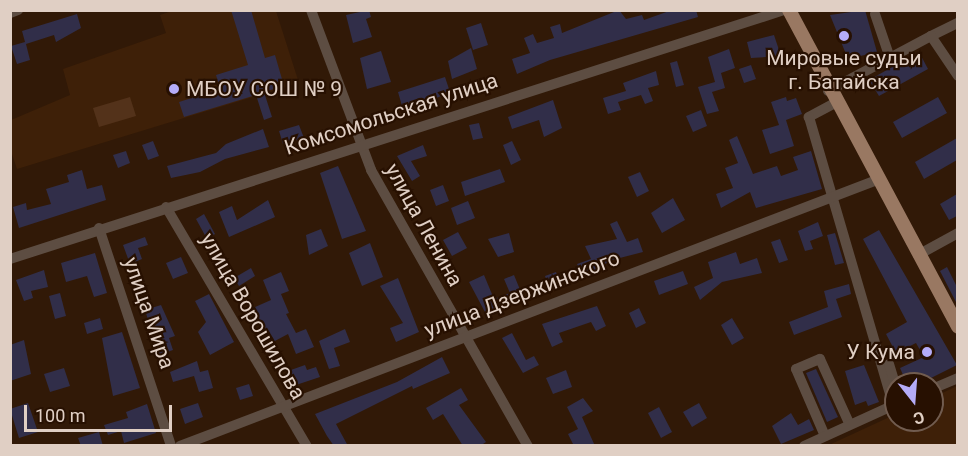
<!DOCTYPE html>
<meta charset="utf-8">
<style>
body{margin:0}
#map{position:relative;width:968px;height:456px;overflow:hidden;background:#311907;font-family:Roboto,sans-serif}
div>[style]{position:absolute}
.built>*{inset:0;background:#3e2008}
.green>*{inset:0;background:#53321a}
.building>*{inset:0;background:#312e49}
.minor>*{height:10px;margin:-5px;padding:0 5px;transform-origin:5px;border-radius:5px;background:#5d4d42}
.major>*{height:14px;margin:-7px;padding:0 7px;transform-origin:7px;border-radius:7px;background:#997862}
.dots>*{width:16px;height:16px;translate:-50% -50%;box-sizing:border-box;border:3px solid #271001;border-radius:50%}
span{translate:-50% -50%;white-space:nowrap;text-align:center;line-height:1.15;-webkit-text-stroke:4.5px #271001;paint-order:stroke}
.poi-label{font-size:21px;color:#e0cfc4}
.left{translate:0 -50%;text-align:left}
.right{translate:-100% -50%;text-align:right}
.street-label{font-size:21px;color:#e0cfc4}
.frame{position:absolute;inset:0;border:12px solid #e0cfc4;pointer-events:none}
.north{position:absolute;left:884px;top:372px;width:60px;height:60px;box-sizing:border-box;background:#271001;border:2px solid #715c4f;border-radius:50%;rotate:163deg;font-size:16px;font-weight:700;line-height:24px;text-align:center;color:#e0cfc4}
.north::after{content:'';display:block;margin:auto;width:21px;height:27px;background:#b5acf8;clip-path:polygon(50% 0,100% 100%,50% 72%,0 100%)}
.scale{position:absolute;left:24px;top:405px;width:148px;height:27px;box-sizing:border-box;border:3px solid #e0cfc4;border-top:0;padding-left:8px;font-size:18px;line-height:21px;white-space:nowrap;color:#e0cfc4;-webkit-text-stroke:4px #271001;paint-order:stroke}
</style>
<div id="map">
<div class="built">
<div style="clip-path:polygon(175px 10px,276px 11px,299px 83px,17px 169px,11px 151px,11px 120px,70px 95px,63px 69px,166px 33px,160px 15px)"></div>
<div style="clip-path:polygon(957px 386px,957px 445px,829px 445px,896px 414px,896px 420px,932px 420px,932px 398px)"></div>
</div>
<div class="green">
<div style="clip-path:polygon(130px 97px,136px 116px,99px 127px,93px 108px)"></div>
</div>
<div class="building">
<div style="clip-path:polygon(231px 10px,251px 10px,265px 58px,275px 55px,284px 86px,264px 92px,272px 117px,264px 120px,256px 95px,184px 117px,179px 102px,220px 89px,216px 75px,248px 65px)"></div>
<div style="clip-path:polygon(369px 10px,371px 17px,366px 19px,372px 37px,353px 43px,346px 15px)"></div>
<div style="clip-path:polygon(619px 10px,626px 19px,642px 15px,644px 20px,672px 10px,696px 10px,698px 17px,550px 60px,517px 74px,512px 59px,530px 53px,524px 38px,533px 34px,537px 43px,554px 38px,550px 27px,560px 24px,562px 33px)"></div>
<div style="clip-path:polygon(865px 10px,877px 52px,848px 59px,830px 15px)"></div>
<div style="clip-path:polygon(77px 14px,81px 28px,56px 42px,54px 35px,26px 44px,30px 60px,17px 64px,11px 46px,25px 42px,22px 31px)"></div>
<div style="clip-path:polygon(481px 23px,488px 45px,473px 50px,466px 28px)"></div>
<div style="clip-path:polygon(774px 35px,781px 56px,751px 58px,747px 42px)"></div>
<div style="clip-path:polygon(471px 48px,477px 69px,452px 79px,448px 61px)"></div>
<div style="clip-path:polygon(729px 49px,735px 68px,721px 73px,725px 88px,712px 92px,719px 111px,707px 114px,698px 87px,715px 82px,708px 57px)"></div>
<div style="clip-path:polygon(381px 51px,391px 82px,367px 89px,360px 58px)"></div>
<div style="clip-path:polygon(919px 52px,928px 69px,879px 96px,869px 80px)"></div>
<div style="clip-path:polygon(677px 61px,684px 85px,676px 87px,670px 63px)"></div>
<div style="clip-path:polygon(751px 65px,756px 79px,744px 83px,739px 69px)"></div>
<div style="clip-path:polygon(656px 71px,659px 85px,648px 88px,653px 101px,645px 104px,641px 95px,618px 102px,621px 110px,608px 114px,603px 98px,626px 91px,623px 83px)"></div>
<div style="clip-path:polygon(445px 77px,450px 92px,421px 105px,419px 100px,402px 106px,398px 92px)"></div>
<div style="clip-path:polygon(786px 97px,787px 101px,796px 98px,802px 114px,786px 120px,794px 146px,770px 154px,762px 130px,779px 125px,771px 102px)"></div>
<div style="clip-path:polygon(938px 97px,947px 113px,902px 138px,893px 122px)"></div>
<div style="clip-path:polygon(553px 100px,562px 128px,544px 137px,539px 120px,512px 129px,508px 117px)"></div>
<div style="clip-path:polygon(701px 110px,707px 126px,693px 132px,686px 116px)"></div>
<div style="clip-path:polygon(479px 123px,483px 138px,473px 140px,469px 125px)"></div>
<div style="clip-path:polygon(299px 125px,304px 138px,283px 144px,279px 131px)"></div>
<div style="clip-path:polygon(263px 129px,269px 147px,225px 159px,200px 172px,171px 178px,167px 166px,216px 153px,226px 144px)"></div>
<div style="clip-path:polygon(737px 136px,753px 174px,777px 166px,781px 176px,798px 170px,793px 157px,811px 151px,822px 189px,756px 208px,750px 192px,721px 208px,716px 194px,733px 188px,725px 168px,738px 163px,729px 140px)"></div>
<div style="clip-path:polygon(957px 138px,957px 160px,924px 179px,915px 162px)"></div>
<div style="clip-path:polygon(153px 141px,159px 156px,148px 160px,142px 145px)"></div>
<div style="clip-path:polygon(512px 141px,521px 160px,511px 165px,503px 145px)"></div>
<div style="clip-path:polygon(423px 145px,427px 156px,411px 161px,420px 176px,412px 181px,397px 156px)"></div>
<div style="clip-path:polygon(126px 151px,130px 163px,118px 168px,113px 155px)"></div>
<div style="clip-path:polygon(338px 166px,366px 231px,342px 239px,320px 173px)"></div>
<div style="clip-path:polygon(500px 169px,505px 182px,465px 196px,461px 182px)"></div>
<div style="clip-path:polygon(82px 170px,87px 189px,102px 185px,106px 200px,19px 228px,13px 207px,26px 203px,27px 210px,51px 204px,46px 189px,69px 182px,67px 175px)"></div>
<div style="clip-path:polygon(640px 172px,649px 191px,637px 197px,628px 177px)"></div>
<div style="clip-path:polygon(443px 185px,449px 201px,436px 206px,430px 190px)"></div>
<div style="clip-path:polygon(957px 194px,957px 216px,949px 220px,940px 204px)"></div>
<div style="clip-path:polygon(673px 198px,685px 220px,662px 233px,651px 213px)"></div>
<div style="clip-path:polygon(268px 200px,275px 217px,229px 237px,219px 212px,232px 206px,237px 220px)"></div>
<div style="clip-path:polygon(468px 201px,475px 218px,457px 225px,451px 208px)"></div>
<div style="clip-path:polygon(204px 214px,215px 234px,207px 239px,196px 219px)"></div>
<div style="clip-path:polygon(617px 221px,627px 242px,638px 238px,643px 252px,612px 260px,583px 277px,577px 264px,591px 259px,585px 246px,617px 239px,610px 224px)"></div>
<div style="clip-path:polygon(818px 222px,823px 236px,810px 241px,813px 249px,805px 251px,798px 231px)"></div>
<div style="clip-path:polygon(321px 229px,328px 246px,309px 255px,306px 235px)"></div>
<div style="clip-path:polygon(879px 230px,957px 365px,919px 384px,907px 384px,900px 368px,924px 357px,916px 343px,896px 353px,886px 334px,907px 322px,863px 239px)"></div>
<div style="clip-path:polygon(458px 232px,467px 248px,452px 256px,443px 240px)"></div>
<div style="clip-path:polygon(509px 233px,514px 252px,498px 257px,488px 239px)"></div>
<div style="clip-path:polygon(835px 233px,844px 263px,835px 265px,827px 235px)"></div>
<div style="clip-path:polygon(145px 237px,148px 245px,138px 248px,142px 259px,130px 264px,123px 245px)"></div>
<div style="clip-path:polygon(780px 239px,788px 260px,779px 263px,771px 242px)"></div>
<div style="clip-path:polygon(370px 243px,383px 277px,362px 286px,349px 253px)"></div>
<div style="clip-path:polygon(736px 252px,740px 264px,757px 258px,762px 273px,722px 282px,700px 300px,694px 287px,713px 278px,708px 262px)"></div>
<div style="clip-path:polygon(95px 253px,107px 293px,94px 297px,87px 276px,66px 282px,61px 263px)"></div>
<div style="clip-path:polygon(181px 257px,188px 273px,173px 279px,166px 263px)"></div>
<div style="clip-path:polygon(947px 267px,957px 287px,957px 304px,940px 271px)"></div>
<div style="clip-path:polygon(251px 268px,255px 276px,239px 286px,234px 278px)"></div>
<div style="clip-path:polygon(44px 270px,48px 287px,31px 291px,33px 298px,24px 301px,16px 280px)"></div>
<div style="clip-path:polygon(683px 271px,688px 284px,659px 295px,654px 281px)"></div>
<div style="clip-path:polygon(281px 272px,289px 291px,281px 294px,289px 313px,286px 314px,296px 333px,306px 329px,314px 347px,296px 354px,288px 334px,273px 342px,253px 308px,271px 300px,263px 280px)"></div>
<div style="clip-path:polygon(556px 272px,561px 285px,550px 290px,545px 276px)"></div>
<div style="clip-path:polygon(484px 275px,494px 299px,510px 293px,504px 279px,514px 275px,523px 297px,486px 314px,469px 282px)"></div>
<div style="clip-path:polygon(398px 278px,419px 332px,396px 342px,390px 328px,403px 323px,380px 286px)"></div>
<div style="clip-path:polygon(849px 284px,851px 294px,836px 299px,842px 317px,794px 335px,789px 322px,828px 307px,824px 291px)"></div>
<div style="clip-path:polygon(60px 293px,66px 316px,55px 319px,49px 296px)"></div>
<div style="clip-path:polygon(209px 294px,234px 342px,210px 355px,198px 332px,206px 322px,195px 301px)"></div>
<div style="clip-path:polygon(161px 305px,175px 336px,169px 338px,173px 350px,159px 355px,145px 310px)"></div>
<div style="clip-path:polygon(597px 306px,606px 326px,596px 331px,591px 322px,559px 333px,563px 342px,552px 347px,542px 324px)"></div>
<div style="clip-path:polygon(639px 308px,646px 323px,636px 328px,629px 313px)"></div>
<div style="clip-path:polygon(100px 318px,103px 329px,87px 334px,84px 323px)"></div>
<div style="clip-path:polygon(732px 318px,744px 338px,732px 345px,721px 325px)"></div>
<div style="clip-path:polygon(345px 329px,350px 342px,334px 348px,340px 366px,329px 369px,319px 341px)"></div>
<div style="clip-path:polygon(122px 332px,140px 388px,113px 396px,102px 338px)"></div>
<div style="clip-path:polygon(512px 333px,526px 360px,534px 356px,539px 365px,523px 373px,502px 338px)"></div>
<div style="clip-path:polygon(24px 340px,31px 374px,10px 381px,10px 345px)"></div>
<div style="clip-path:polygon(442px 357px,450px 373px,413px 389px,412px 386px,336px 424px,348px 446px,334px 446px,327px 436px,315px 414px,397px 382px)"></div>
<div style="clip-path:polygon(197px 361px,200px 372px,208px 370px,213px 388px,199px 392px,194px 376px,173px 382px,170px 372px)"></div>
<div style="clip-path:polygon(305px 365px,307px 370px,316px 367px,320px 377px,293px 386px,288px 371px)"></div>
<div style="clip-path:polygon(864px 365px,879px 402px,868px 406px,866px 401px,855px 405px,845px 371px)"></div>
<div style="clip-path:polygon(64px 368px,70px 386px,50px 392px,44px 374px)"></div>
<div style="clip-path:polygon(816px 369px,838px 417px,827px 422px,806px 373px)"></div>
<div style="clip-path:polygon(566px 370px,572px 387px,553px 394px,546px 378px)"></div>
<div style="clip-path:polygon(249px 384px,253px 396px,240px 400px,236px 388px)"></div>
<div style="clip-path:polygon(461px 388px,468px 400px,459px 405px,486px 442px,480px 446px,463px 446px,443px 414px,433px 420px,426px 408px)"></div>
<div style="clip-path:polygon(583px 398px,593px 411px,582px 417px,595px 446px,574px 446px,568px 434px,578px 429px,567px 407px)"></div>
<div style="clip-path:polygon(28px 403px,38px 432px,19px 438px,10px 409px)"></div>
<div style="clip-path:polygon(198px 403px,203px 417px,185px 424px,180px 409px)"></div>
<div style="clip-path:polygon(699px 403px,707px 418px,692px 427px,683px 412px)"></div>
<div style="clip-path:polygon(147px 404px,156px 433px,124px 443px,121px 431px,108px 435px,104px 425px,128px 418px,126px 412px)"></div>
<div style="clip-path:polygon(659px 407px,672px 432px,661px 438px,648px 413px)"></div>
<div style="clip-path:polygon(791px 413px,798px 425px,809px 419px,814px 430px,781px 444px,772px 426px)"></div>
<div style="clip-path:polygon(99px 432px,103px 446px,81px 446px,78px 438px)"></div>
</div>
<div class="minor">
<div style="left:311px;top:10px;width:171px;rotate:69.4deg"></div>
<div style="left:371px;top:170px;width:318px;rotate:60.4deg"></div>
<div style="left:10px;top:13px;width:9px;rotate:-21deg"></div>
<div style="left:875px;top:14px;width:46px;rotate:71.2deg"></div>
<div style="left:931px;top:36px;width:30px;rotate:-26deg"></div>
<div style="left:828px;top:91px;width:117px;rotate:-28.1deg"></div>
<div style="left:931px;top:36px;width:48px;rotate:56deg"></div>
<div style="left:835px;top:103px;width:30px;rotate:152deg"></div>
<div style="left:809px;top:117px;width:300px;rotate:73.7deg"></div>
<div style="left:166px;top:207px;width:277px;rotate:59.5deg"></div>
<div style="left:99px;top:228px;width:230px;rotate:71.7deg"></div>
<div style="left:918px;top:255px;width:46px;rotate:-28.8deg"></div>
<div style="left:10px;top:259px;width:813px;rotate:-17.83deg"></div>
<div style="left:889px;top:364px;width:24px;rotate:73deg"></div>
<div style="left:932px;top:389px;width:28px;rotate:-23deg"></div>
<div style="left:825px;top:436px;width:73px;rotate:-113.4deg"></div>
<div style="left:796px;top:369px;width:26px;rotate:-23deg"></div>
<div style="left:820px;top:359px;width:72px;rotate:65.6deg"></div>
<div style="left:180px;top:446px;width:746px;rotate:-20.89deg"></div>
<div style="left:804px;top:446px;width:101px;rotate:-24.5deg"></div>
</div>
<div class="major">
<div style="left:789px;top:10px;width:359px;rotate:61.9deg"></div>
</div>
<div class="dots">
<div style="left:844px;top:36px;background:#b5acf8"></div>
<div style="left:174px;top:89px;background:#b5acf8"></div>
<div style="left:927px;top:352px;background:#b5acf8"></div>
</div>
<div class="poi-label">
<span style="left:844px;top:70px">Мировые судьи<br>г. Батайска</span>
<span class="left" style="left:186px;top:89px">МБОУ СОШ № 9</span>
<span class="right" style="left:915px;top:352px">У Кума</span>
</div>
<div class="street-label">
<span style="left:391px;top:114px;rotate:-18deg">Комсомольская улица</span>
<span style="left:424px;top:225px;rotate:61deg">улица Ленина</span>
<span style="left:522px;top:294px;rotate:-21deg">улица Дзержинского</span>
<span style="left:149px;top:313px;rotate:71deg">улица Мира</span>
<span style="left:253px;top:316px;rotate:60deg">улица Ворошилова</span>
</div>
<div class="frame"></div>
<div class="north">С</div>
<div class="scale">100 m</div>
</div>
